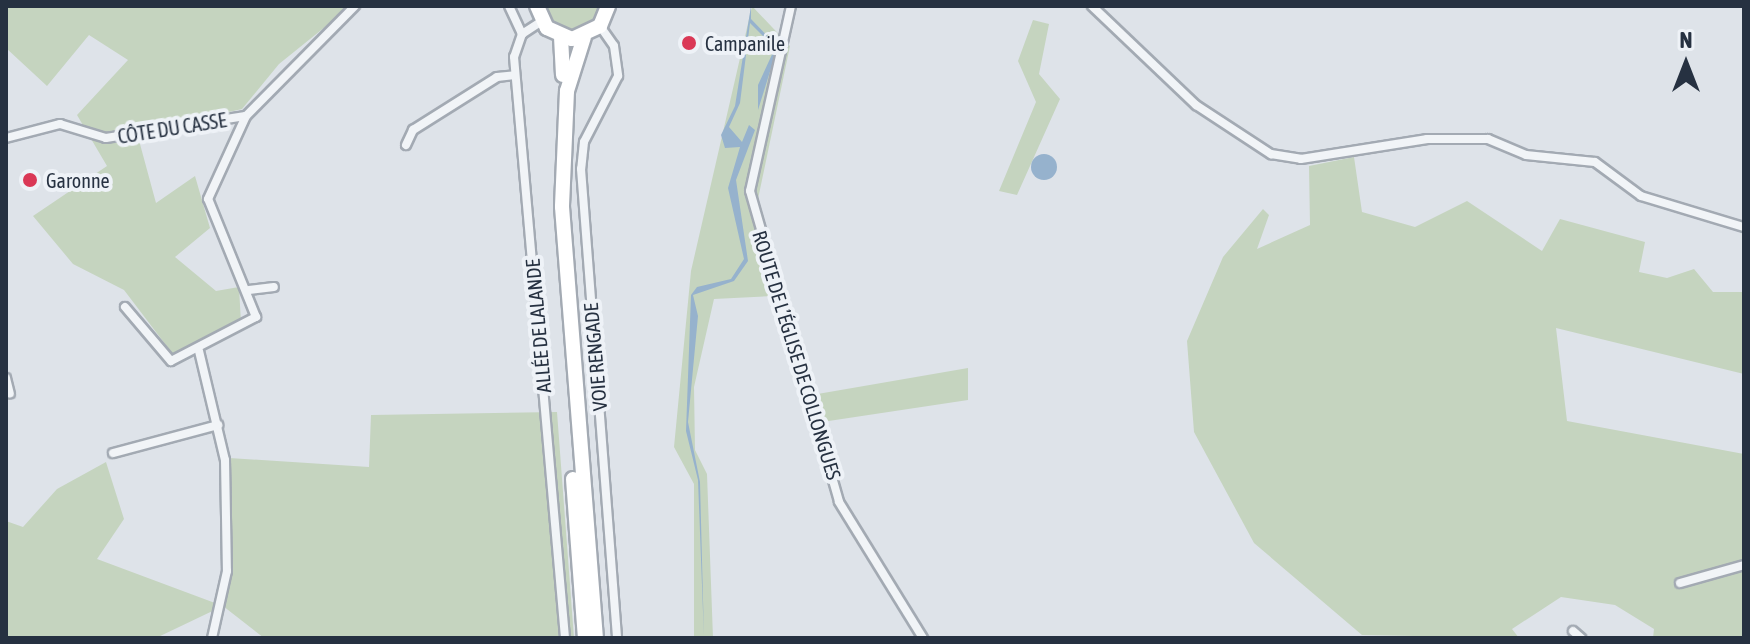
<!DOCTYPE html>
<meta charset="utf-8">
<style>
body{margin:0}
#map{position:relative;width:1750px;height:644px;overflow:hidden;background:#dee3e9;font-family:"Asap Condensed",sans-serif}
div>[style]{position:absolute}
.green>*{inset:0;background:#c5d4bf}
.water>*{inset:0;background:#96b2cd}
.round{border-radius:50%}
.roads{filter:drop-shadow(2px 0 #a3aab3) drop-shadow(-2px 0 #a3aab3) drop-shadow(0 2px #a3aab3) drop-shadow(0 -2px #a3aab3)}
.minor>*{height:8px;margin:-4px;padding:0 4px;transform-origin:4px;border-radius:4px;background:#f1f4f7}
.primary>*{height:14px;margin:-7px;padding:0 7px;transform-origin:7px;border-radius:7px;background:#fff}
.trunk>*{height:14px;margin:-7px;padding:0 7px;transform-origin:7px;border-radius:7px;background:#fff}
.dots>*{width:22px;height:22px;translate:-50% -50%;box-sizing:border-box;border:4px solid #eef2f7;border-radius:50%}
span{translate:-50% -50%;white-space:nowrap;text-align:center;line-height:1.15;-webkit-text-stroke:8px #eef2f7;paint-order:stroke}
.poi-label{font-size:20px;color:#263141}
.left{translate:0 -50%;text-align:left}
.street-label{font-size:20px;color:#263141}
.frame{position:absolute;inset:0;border:8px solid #263141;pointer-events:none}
.north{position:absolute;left:1646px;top:24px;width:80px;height:80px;-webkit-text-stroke:6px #eef2f7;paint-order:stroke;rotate:0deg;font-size:22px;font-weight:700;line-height:32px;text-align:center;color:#263141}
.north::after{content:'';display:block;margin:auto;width:28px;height:36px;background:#263141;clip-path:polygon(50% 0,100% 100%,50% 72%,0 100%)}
</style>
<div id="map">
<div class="green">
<div style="clip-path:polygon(6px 6px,351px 6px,279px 64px,242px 109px,137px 133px,156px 203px,195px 176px,210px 228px,175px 257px,216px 291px,239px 287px,241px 323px,175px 357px,124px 290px,73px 264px,33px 216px,107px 166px,77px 115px,128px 60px,89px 35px,47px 86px,6px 48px)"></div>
<div style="clip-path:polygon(542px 6px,602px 6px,597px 21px,576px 33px,554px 27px)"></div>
<div style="clip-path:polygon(752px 6px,790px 46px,758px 199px,779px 273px,773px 296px,714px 299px,694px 387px,695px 450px,707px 474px,713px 638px,694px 638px,694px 484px,674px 447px,691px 271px)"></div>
<div style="clip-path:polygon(1033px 20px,1049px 24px,1039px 74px,1060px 99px,1017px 195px,999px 191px,1036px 102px,1018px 61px)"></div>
<div style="clip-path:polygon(1354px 157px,1362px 212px,1415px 227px,1467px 201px,1542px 251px,1560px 219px,1645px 242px,1639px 272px,1667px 278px,1694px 269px,1713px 292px,1744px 292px,1744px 374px,1556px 328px,1567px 421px,1744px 454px,1744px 638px,1653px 638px,1654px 629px,1615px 605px,1561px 597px,1512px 629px,1519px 638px,1362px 635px,1254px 543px,1194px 432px,1187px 341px,1223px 257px,1263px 209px,1269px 215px,1257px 249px,1310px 225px,1309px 166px)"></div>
<div style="clip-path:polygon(968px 368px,968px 400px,822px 422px,806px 396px)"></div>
<div style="clip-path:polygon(557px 412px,574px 638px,264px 638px,223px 606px,156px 638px,6px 638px,6px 521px,23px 527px,57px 489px,106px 462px,124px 519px,97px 559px,223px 606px,230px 574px,229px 458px,369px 467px,371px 415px)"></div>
</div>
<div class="water">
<div style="clip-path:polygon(751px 6px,751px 19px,776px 45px,777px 49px,758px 110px,758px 85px,775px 48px,750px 23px,740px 103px,729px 127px,742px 142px,749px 125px,755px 130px,736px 180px,748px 261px,734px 281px,693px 295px,698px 316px,688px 422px,700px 482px,704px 638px,698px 480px,686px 431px,691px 295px,697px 287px,731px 279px,744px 259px,728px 188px,740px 147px,725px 148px,721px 135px,735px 106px)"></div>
<div class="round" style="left:1031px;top:154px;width:26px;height:26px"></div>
</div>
<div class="roads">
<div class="minor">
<div style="left:509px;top:6px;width:31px;rotate:65deg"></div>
<div style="left:791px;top:6px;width:189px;rotate:102.5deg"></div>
<div style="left:750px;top:191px;width:323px;rotate:74deg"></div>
<div style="left:839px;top:502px;width:160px;rotate:58.3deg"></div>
<div style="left:1092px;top:6px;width:144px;rotate:43.6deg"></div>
<div style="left:1196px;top:105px;width:90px;rotate:33.2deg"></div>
<div style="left:1271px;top:154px;width:30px;rotate:9deg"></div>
<div style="left:1301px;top:159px;width:128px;rotate:-9deg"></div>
<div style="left:1427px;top:139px;width:61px"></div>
<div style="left:1488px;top:139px;width:41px;rotate:22.8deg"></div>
<div style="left:1526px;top:155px;width:69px;rotate:5.8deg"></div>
<div style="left:1595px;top:162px;width:57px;rotate:36.5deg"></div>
<div style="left:1641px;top:196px;width:108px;rotate:16.8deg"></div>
<div style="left:542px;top:21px;width:24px;rotate:147deg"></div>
<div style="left:522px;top:34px;width:24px;rotate:109deg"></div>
<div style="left:514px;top:57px;width:583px;rotate:84.98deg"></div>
<div style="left:600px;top:26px;width:24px;rotate:55deg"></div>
<div style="left:614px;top:46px;width:30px;rotate:82deg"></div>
<div style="left:618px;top:76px;width:74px;rotate:117.3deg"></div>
<div style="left:584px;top:142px;width:27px;rotate:96deg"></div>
<div style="left:581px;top:169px;width:470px;rotate:85.6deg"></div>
<div style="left:6px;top:138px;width:56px;rotate:-14.5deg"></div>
<div style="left:60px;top:124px;width:48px;rotate:16.9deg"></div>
<div style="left:106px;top:138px;width:141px;rotate:-9deg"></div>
<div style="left:406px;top:145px;width:17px;rotate:-65deg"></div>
<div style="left:413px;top:130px;width:99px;rotate:-32.2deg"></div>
<div style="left:497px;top:77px;width:18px;rotate:-6deg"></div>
<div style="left:249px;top:290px;width:25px;rotate:-7deg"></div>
<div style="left:125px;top:307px;width:71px;rotate:49.6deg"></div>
<div style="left:171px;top:361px;width:96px;rotate:-27.4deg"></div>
<div style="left:256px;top:317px;width:127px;rotate:-112.1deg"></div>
<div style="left:208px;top:199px;width:91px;rotate:-65.4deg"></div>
<div style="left:246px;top:116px;width:155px;rotate:-45.3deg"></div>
<div style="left:199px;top:351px;width:112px;rotate:76.6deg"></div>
<div style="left:225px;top:460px;width:111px;rotate:89deg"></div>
<div style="left:227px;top:571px;width:69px;rotate:102.6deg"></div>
<div style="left:6px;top:378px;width:16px;rotate:76deg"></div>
<div style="left:113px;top:453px;width:109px;rotate:-14.9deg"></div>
<div style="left:1680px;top:583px;width:66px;rotate:-15.7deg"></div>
<div style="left:1573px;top:631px;width:11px;rotate:41deg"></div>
</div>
<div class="primary">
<div style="left:537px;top:6px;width:24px;rotate:66deg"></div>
<div style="left:547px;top:28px;width:27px;rotate:24deg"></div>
<div style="left:572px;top:39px;width:31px;rotate:-25deg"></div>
<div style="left:600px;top:26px;width:22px;rotate:-68deg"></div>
</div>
<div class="trunk">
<div style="left:561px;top:37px;width:38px;rotate:87deg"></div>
<div style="left:584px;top:37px;width:57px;rotate:107.5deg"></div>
<div style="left:567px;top:91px;width:116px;rotate:92.5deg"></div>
<div style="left:562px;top:207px;width:432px;rotate:85.5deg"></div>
<div style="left:573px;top:479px;width:159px;rotate:85.7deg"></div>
</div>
</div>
<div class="dots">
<div style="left:689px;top:43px;background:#da3856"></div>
<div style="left:30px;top:180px;background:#da3856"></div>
</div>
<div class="poi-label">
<span class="left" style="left:705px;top:43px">Campanile</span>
<span class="left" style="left:46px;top:180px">Garonne</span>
</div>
<div class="street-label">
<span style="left:172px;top:128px;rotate:-9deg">CÔTE DU CASSE</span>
<span style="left:538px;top:326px;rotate:-95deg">ALLÉE DE LALANDE</span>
<span style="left:797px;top:355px;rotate:73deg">ROUTE DE L’ÉGLISE DE COLLONGUES</span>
<span style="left:595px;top:357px;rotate:-95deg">VOIE RENGADE</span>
</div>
<div class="frame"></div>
<div class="north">N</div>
</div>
